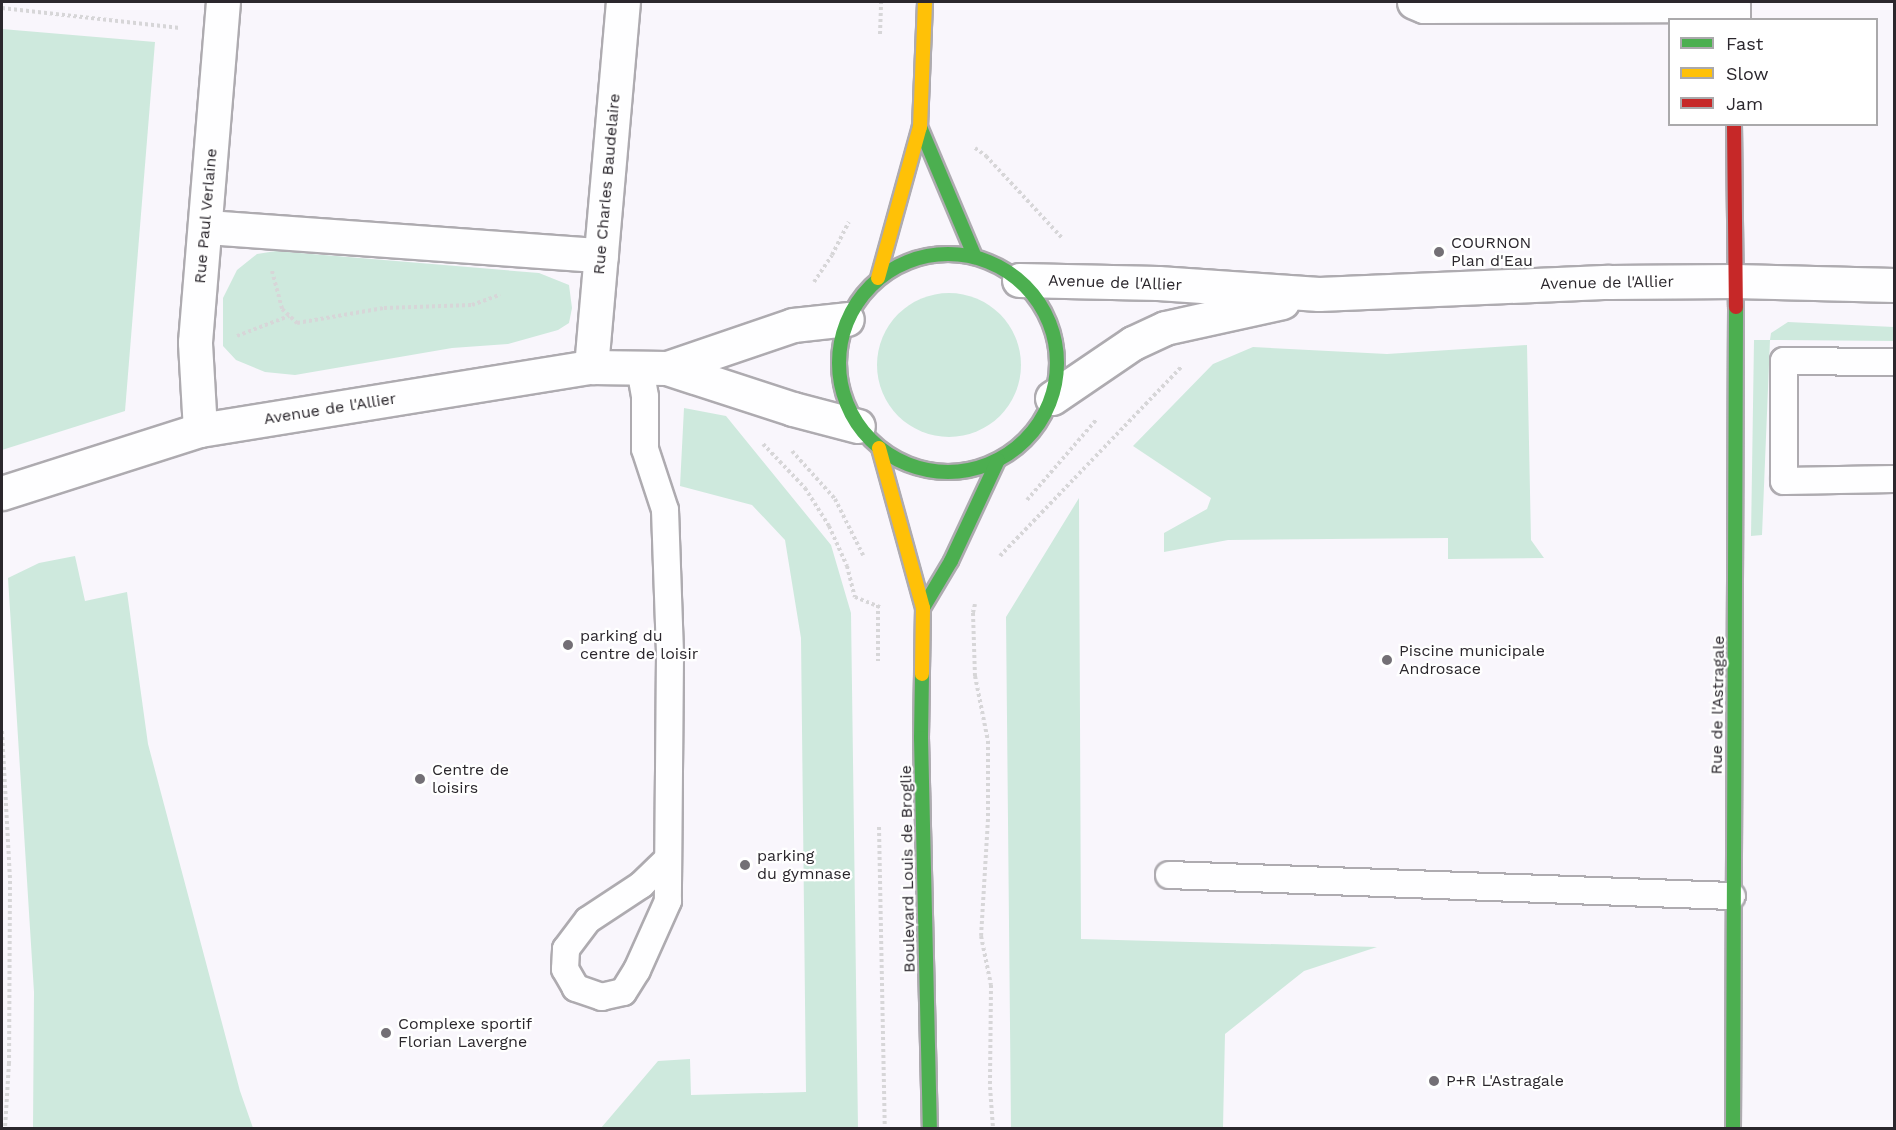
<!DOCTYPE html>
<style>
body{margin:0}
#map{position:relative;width:1896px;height:1130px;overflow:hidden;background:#f9f6fc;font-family:"Work Sans",sans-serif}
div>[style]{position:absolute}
.green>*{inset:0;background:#cee9dd}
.round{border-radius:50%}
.path>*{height:4px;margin-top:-2px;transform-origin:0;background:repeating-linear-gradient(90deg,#d7d6d8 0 3px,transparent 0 6px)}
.roads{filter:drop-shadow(2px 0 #aeabb0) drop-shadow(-2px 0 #aeabb0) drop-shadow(0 2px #aeabb0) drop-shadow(0 -2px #aeabb0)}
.lane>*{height:26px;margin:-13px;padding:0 13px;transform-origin:13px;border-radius:13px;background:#fefeff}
.street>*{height:33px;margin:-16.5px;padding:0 16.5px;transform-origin:16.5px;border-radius:16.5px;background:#fefeff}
.fast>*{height:14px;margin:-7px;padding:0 7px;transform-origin:7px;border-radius:7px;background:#4caf50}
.fast>.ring{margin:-7px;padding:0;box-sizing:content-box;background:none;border:14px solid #4caf50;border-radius:50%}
.slow>*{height:14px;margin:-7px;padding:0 7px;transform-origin:7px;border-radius:7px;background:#ffc107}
.jam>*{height:14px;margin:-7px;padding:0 7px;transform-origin:7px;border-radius:7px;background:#c62828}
.dots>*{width:16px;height:16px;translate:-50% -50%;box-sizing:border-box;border:3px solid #fff;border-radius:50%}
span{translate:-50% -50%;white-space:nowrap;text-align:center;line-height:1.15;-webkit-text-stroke:4.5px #fff;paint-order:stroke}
.street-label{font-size:16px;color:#2b272d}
.poi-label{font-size:16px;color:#2b272d}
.left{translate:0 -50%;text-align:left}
.frame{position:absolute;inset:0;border:3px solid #2b272d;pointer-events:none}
.legend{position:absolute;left:1668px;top:18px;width:210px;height:108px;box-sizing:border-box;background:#fff;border:2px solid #aaa9ab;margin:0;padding:8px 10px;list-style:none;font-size:18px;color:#2b272d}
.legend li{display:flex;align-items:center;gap:12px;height:30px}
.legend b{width:30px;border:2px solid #aaa9ab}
</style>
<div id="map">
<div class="green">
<div style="clip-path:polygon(2px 29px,155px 42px,125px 411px,2px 450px)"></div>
<div style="clip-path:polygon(276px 251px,539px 273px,569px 285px,572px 308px,569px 323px,558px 330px,508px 344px,452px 348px,295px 375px,265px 372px,236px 360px,223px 346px,223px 298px,237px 270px,257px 254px)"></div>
<div class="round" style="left:877px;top:293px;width:144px;height:144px"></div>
<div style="clip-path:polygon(1788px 322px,1894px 327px,1894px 341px,1770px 340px,1762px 535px,1751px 536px,1754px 340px,1770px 340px,1771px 333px)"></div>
<div style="clip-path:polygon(1527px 345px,1531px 540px,1544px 558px,1448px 559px,1448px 538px,1228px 540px,1164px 552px,1164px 533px,1207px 509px,1211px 498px,1133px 446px,1213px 364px,1253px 347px,1387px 354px)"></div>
<div style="clip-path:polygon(684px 408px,726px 416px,831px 545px,851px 613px,858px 1128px,601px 1128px,658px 1061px,690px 1059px,691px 1095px,806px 1092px,801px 638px,785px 540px,752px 505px,680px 486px)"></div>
<div style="clip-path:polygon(1079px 498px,1081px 939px,1377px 947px,1304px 971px,1225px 1034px,1223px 1128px,1011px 1128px,1006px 617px)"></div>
<div style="clip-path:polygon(75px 556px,85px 601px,127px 592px,148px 744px,240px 1091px,253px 1128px,33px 1128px,34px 992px,8px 578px,39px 563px)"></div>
</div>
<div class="path">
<div style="left:2px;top:8px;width:179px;rotate:6.4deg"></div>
<div style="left:880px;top:34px;width:32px;rotate:-88deg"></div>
<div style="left:975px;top:148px;width:14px;rotate:36deg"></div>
<div style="left:986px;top:156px;width:113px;rotate:47.1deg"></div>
<div style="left:272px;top:271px;width:39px;rotate:75deg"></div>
<div style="left:282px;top:309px;width:21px;rotate:43deg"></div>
<div style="left:297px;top:323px;width:88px;rotate:-9.8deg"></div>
<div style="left:384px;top:308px;width:88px;rotate:-2deg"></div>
<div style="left:472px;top:305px;width:30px;rotate:-20deg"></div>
<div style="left:814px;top:282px;width:32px;rotate:-56deg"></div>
<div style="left:832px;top:255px;width:37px;rotate:-63deg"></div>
<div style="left:237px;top:336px;width:56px;rotate:-21deg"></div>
<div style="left:763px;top:444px;width:61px;rotate:46.3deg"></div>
<div style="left:805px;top:488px;width:45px;rotate:57.7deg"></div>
<div style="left:829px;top:526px;width:44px;rotate:65.8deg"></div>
<div style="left:847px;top:566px;width:32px;rotate:76deg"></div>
<div style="left:855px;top:597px;width:27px;rotate:22deg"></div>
<div style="left:792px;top:451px;width:64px;rotate:48.1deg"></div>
<div style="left:835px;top:499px;width:63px;rotate:63.4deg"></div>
<div style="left:1027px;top:500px;width:107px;rotate:-49.2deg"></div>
<div style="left:1000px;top:556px;width:262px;rotate:-46.2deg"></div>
<div style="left:975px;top:604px;width:9px;rotate:103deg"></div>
<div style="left:973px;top:613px;width:63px;rotate:88.2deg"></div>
<div style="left:975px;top:676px;width:66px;rotate:78.7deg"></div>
<div style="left:988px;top:741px;width:78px;rotate:90deg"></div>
<div style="left:988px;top:819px;width:117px;rotate:93.4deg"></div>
<div style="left:981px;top:936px;width:50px;rotate:78.5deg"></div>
<div style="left:991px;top:985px;width:102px;rotate:90.6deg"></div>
<div style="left:990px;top:1087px;width:41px;rotate:85.8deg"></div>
<div style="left:878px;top:605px;width:56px;rotate:90deg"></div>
<div style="left:2px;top:731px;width:150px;rotate:86.9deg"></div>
<div style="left:10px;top:881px;width:182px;rotate:90.3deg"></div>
<div style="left:9px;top:1063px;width:65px;rotate:93.5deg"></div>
<div style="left:879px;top:827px;width:301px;rotate:88.9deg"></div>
</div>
<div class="roads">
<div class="lane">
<div style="left:1894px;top:362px;width:110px;rotate:-179.5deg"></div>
<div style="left:1784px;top:361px;width:120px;rotate:90deg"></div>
<div style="left:1784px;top:481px;width:110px;rotate:-1deg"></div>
<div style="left:640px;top:368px;width:29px;rotate:80deg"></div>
<div style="left:645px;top:397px;width:52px;rotate:90deg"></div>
<div style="left:645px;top:449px;width:64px;rotate:71.8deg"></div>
<div style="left:665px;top:510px;width:146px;rotate:88deg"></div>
<div style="left:670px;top:656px;width:245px;rotate:90.5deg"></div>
<div style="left:668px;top:901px;width:76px;rotate:114.2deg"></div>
<div style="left:637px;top:970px;width:26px;rotate:122deg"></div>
<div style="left:623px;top:992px;width:22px;rotate:167deg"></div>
<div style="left:602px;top:997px;width:28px;rotate:-161deg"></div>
<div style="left:576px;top:988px;width:22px;rotate:-120deg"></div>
<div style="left:565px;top:969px;width:20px;rotate:-87deg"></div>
<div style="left:566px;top:949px;width:36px;rotate:-53deg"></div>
<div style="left:588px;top:920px;width:64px;rotate:-33.4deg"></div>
<div style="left:641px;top:885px;width:37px;rotate:-44deg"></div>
<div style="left:1169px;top:875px;width:563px;rotate:2.14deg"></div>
</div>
<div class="street">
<div style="left:1414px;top:2px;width:11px;rotate:22deg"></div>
<div style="left:1424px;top:6px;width:309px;rotate:-0.2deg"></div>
<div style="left:1733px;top:5px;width:15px;rotate:90deg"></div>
<div style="left:206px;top:227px;width:396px;rotate:4.1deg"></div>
<div style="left:1019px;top:280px;width:139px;rotate:1.2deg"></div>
<div style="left:1158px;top:283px;width:161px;rotate:3.9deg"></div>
<div style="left:1319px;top:294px;width:290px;rotate:-2.4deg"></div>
<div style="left:1609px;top:282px;width:126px;rotate:-0.5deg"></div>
<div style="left:1735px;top:281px;width:159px;rotate:1.4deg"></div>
<div style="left:591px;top:367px;width:366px;rotate:-85deg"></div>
<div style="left:667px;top:368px;width:133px;rotate:-18.8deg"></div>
<div style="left:793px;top:325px;width:54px;rotate:-6.3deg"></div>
<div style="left:1052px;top:398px;width:98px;rotate:-34.2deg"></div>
<div style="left:1133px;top:343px;width:35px;rotate:-25deg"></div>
<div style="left:1165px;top:328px;width:120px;rotate:-12.5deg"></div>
<div style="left:200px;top:430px;width:88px;rotate:-93.3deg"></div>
<div style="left:195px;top:342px;width:341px;rotate:-85.3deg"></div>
<div style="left:2px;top:493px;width:208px;rotate:-17.7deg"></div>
<div style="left:200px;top:430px;width:396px;rotate:-9.2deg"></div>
<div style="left:591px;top:367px;width:76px;rotate:0.8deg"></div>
<div style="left:667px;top:368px;width:133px;rotate:18deg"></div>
<div style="left:793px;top:409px;width:67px;rotate:14.7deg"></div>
</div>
<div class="fast">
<div style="left:920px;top:127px;width:141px;rotate:67.1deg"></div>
<div class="ring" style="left:839px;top:254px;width:204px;height:204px"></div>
<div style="left:923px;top:608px;width:55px;rotate:-59.2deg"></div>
<div style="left:951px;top:561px;width:111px;rotate:-65deg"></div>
<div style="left:922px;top:674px;width:64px;rotate:90.9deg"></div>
<div style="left:921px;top:738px;width:390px;rotate:88.7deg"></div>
<div style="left:1733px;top:1128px;width:821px;rotate:-89.79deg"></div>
</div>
<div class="slow">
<div style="left:878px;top:278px;width:157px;rotate:-74.5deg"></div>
<div style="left:920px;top:127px;width:125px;rotate:-87.7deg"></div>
<div style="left:879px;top:448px;width:166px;rotate:74.6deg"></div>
<div style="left:923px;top:608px;width:66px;rotate:90.9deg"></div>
</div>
<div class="jam">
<div style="left:1734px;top:124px;width:183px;rotate:89.4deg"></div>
</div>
</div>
<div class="dots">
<div style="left:1439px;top:252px;background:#736f75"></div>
<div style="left:568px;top:645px;background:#736f75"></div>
<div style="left:1387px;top:660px;background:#736f75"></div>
<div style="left:420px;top:779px;background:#736f75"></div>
<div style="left:745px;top:865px;background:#736f75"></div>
<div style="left:386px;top:1033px;background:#736f75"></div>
<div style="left:1434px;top:1081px;background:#736f75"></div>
</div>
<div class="street-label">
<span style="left:607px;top:184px;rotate:-85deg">Rue Charles Baudelaire</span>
<span style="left:206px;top:216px;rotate:-85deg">Rue Paul Verlaine</span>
<span style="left:1115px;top:283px;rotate:2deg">Avenue de l'Allier</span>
<span style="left:1607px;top:283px;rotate:-1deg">Avenue de l'Allier</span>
<span style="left:330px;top:409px;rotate:-9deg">Avenue de l'Allier</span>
<span style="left:1718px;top:705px;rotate:-89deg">Rue de l'Astragale</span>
<span style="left:908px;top:869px;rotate:-91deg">Boulevard Louis de Broglie</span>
</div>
<div class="poi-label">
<span class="left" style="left:1451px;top:252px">COURNON<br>Plan d'Eau</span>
<span class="left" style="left:580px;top:645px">parking du<br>centre de loisir</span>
<span class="left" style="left:1399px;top:660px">Piscine municipale<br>Androsace</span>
<span class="left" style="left:432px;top:779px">Centre de<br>loisirs</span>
<span class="left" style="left:757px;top:865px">parking<br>du gymnase</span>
<span class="left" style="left:398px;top:1033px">Complexe sportif<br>Florian Lavergne</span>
<span class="left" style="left:1446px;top:1081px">P+R L'Astragale</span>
</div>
<div class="frame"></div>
<ul class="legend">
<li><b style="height:8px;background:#4caf50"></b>Fast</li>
<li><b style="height:8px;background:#ffc107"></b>Slow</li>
<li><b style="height:8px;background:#c62828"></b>Jam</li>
</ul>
</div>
